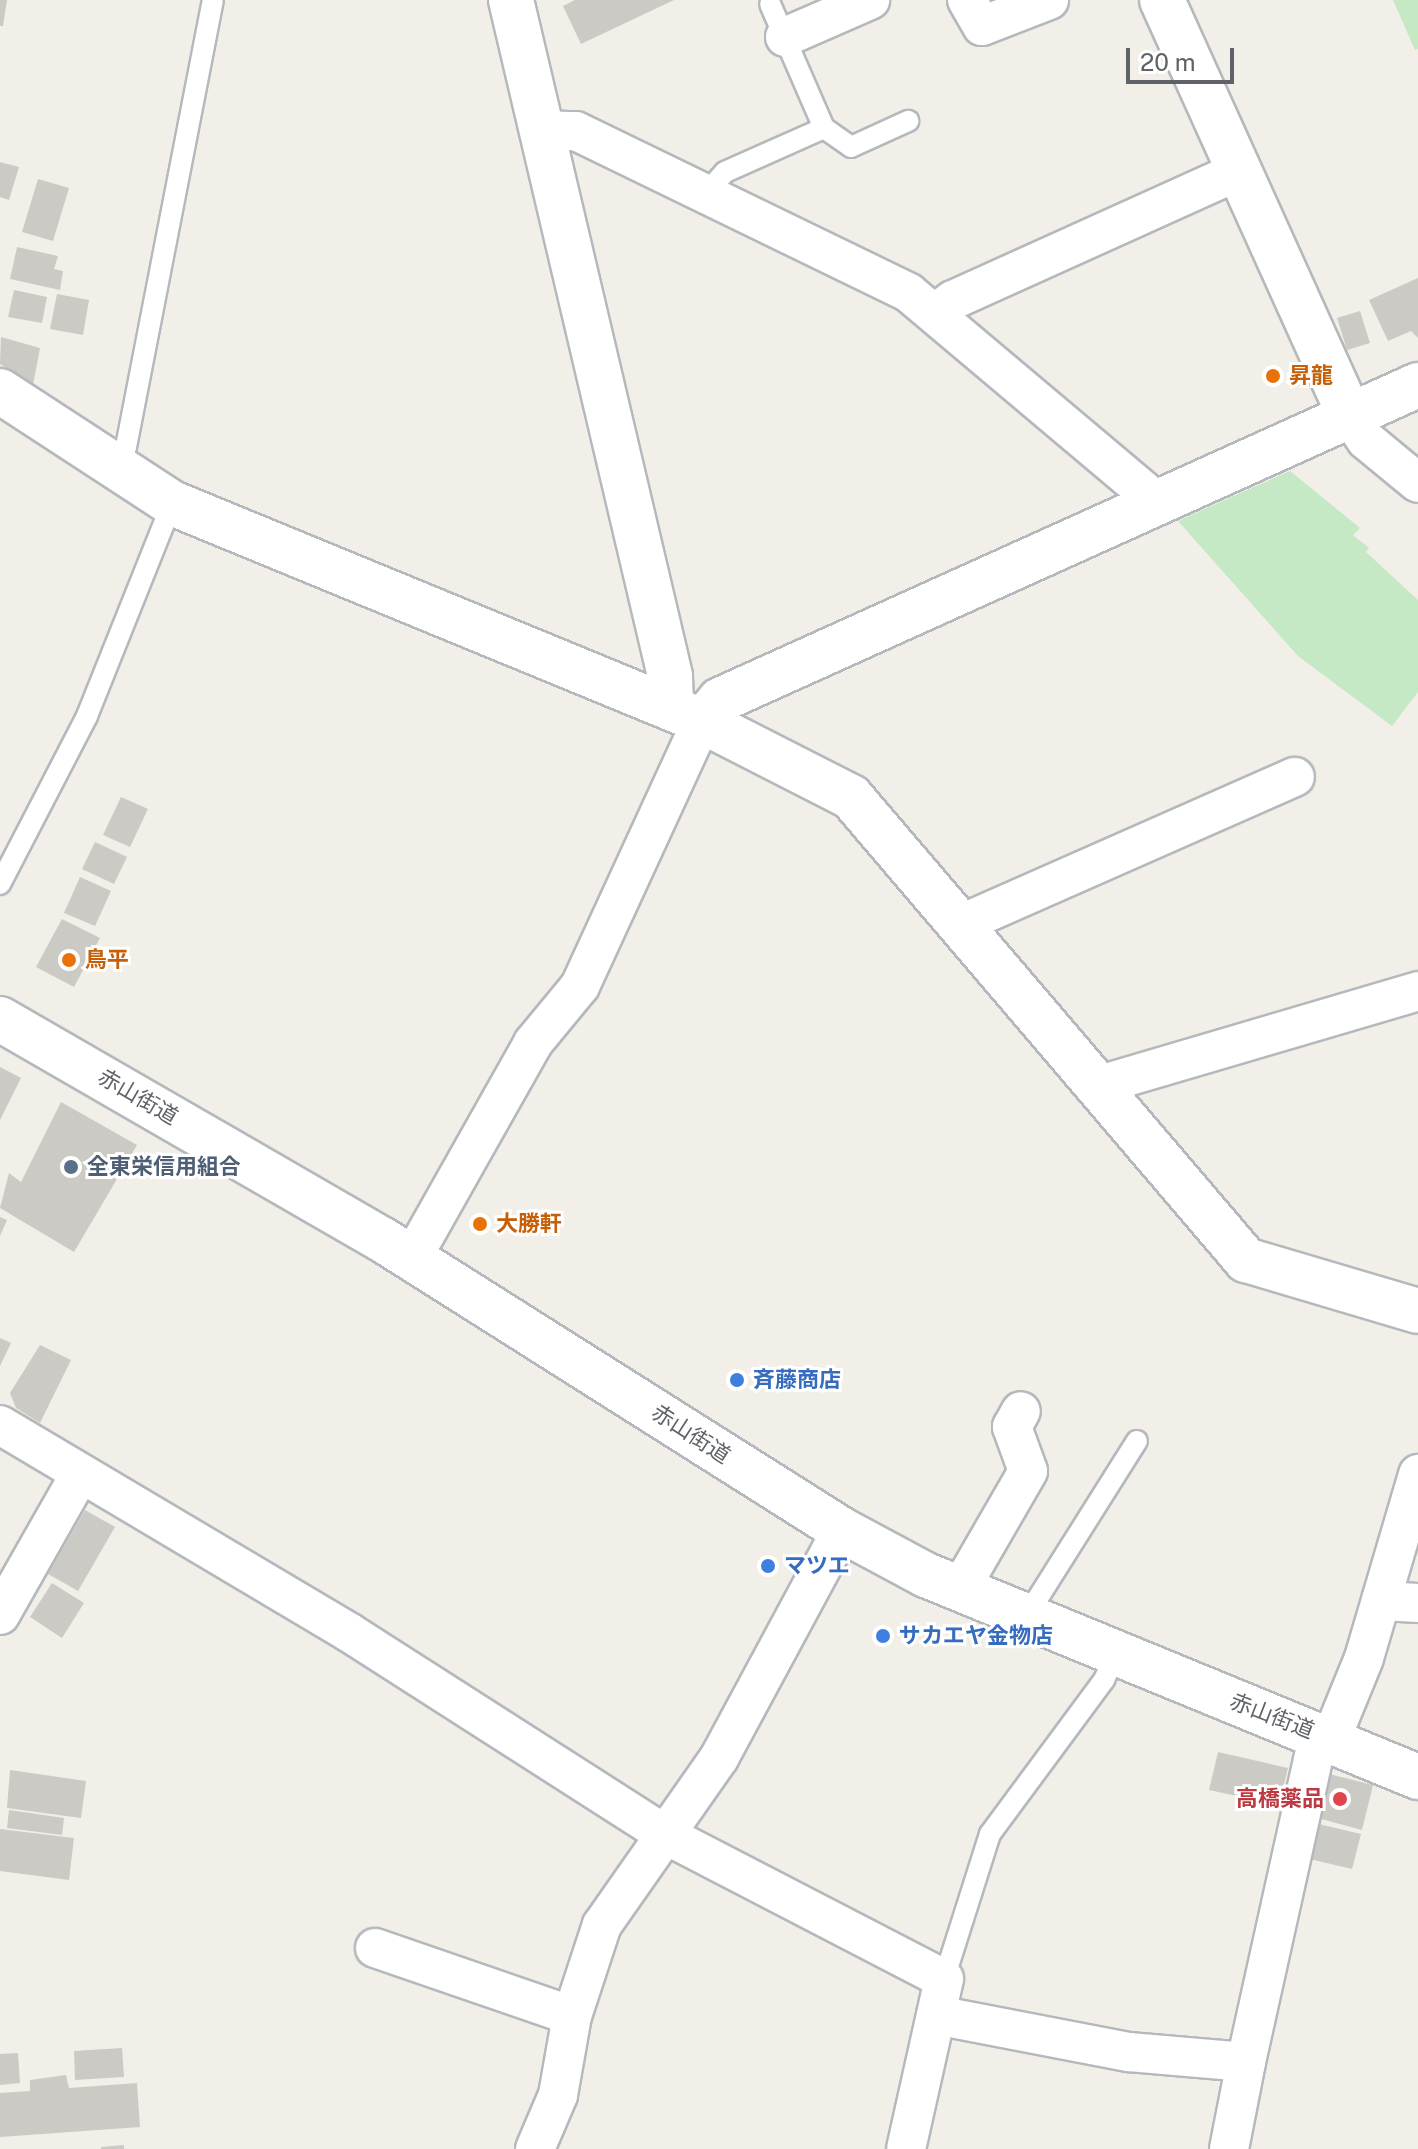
<!DOCTYPE html>
<meta charset="utf-8">
<style>
body{margin:0}
#map{position:relative;width:1418px;height:2149px;overflow:hidden;background:#f1efe8;font-family:"Public Sans","Noto Sans JP",sans-serif}
div>[style]{position:absolute}
.green>*{inset:0;background:#c5e8c5}
.building>*{inset:0;background:#cccac5}
.roads{filter:drop-shadow(2px 0 #b5b8bc) drop-shadow(-2px 0 #b5b8bc) drop-shadow(0 2px #b5b8bc) drop-shadow(0 -2px #b5b8bc)}
.service>*{height:20px;margin:-10px;padding:0 10px;transform-origin:10px;border-radius:10px;background:#fff}
.minor>*{height:38px;margin:-19px;padding:0 19px;transform-origin:19px;border-radius:19px;background:#fff}
.tertiary>*{height:44px;margin:-22px;padding:0 22px;transform-origin:22px;border-radius:22px;background:#fff}
.dots>*{width:22px;height:22px;translate:-50% -50%;box-sizing:border-box;border:4px solid #fff;border-radius:50%}
span{translate:-50% -50%;white-space:nowrap;text-align:center;line-height:1.15;-webkit-text-stroke:6px #fff;paint-order:stroke}
.food-label{font-size:22px;color:#c56008;font-weight:700}
.left{translate:0 -50%;text-align:left}
.street-label{font-size:22px;color:#5f6368}
.service-label{font-size:22px;color:#4e5e75;font-weight:700}
.shop-label{font-size:22px;color:#366cbe;font-weight:700}
.health-label{font-size:22px;color:#be3a42;font-weight:700}
.right{translate:-100% -50%;text-align:right}
.scale{position:absolute;left:1126px;top:48px;width:108px;height:36px;box-sizing:border-box;border:4px solid #5f6368;border-top:0;padding-left:10px;font-size:24px;line-height:28px;white-space:nowrap;color:#5f6368;-webkit-text-stroke:6px #fff;paint-order:stroke}
</style>
<div id="map">
<div class="green">
<div style="clip-path:polygon(1393px 0,1418px 0,1418px 49px,1415px 50px)"></div>
<div style="clip-path:polygon(1290px 471px,1360px 528px,1353px 535px,1369px 548px,1366px 552px,1418px 600px,1418px 692px,1392px 726px,1298px 656px,1178px 521px)"></div>
</div>
<div class="building">
<div style="clip-path:polygon(0 0,7px 0,3px 26px,0 26px)"></div>
<div style="clip-path:polygon(575px 0,674px 0,581px 44px,563px 6px)"></div>
<div style="clip-path:polygon(0 162px,19px 167px,9px 200px,0 197px)"></div>
<div style="clip-path:polygon(38px 179px,69px 188px,53px 241px,22px 232px)"></div>
<div style="clip-path:polygon(17px 247px,58px 256px,54px 269px,63px 271px,60px 290px,10px 279px)"></div>
<div style="clip-path:polygon(1418px 278px,1418px 338px,1411px 331px,1388px 341px,1369px 300px)"></div>
<div style="clip-path:polygon(14px 290px,47px 297px,42px 323px,8px 317px)"></div>
<div style="clip-path:polygon(57px 294px,89px 300px,83px 335px,50px 329px)"></div>
<div style="clip-path:polygon(1360px 311px,1370px 343px,1347px 350px,1337px 318px)"></div>
<div style="clip-path:polygon(1px 337px,40px 348px,33px 385px,0 364px)"></div>
<div style="clip-path:polygon(121px 797px,148px 809px,130px 847px,103px 835px)"></div>
<div style="clip-path:polygon(95px 842px,127px 857px,114px 884px,82px 869px)"></div>
<div style="clip-path:polygon(80px 877px,111px 891px,95px 926px,64px 913px)"></div>
<div style="clip-path:polygon(62px 919px,100px 938px,74px 987px,36px 967px)"></div>
<div style="clip-path:polygon(0 1067px,21px 1078px,0 1120px)"></div>
<div style="clip-path:polygon(61px 1102px,137px 1145px,74px 1252px,0 1208px,9px 1173px,21px 1182px)"></div>
<div style="clip-path:polygon(0 1217px,7px 1220px,0 1236px)"></div>
<div style="clip-path:polygon(0 1338px,11px 1343px,0 1366px)"></div>
<div style="clip-path:polygon(40px 1345px,71px 1360px,40px 1423px,16px 1408px,10px 1393px)"></div>
<div style="clip-path:polygon(85px 1510px,115px 1527px,78px 1591px,48px 1574px)"></div>
<div style="clip-path:polygon(52px 1583px,84px 1603px,62px 1638px,30px 1617px)"></div>
<div style="clip-path:polygon(1218px 1752px,1288px 1768px,1279px 1805px,1209px 1790px)"></div>
<div style="clip-path:polygon(10px 1770px,86px 1781px,81px 1818px,7px 1808px)"></div>
<div style="clip-path:polygon(1321px 1772px,1373px 1785px,1362px 1830px,1310px 1816px)"></div>
<div style="clip-path:polygon(9px 1810px,64px 1818px,62px 1835px,7px 1828px)"></div>
<div style="clip-path:polygon(1310px 1822px,1361px 1834px,1352px 1869px,1301px 1857px)"></div>
<div style="clip-path:polygon(0 1829px,74px 1838px,69px 1880px,0 1871px)"></div>
<div style="clip-path:polygon(122px 2048px,124px 2077px,75px 2080px,74px 2051px)"></div>
<div style="clip-path:polygon(18px 2053px,20px 2083px,0 2085px,0 2054px)"></div>
<div style="clip-path:polygon(66px 2075px,69px 2088px,137px 2083px,140px 2127px,0 2137px,0 2093px,30px 2091px,30px 2080px)"></div>
<div style="clip-path:polygon(124px 2145px,124px 2149px,101px 2149px,101px 2147px)"></div>
</div>
<div class="roads">
<div class="service">
<div style="left:824px;top:128px;width:33px;rotate:35deg"></div>
<div style="left:851px;top:147px;width:63px;rotate:-24.5deg"></div>
<div style="left:706px;top:193px;width:28px;rotate:-48deg"></div>
<div style="left:725px;top:172px;width:108px;rotate:-24deg"></div>
<div style="left:824px;top:128px;width:135px;rotate:-113.5deg"></div>
<div style="left:116px;top:467px;width:22px;rotate:-63deg"></div>
<div style="left:126px;top:447px;width:455px;rotate:-79deg"></div>
<div style="left:0;top:884px;width:189px;rotate:-62.6deg"></div>
<div style="left:87px;top:716px;width:229px;rotate:-68.2deg"></div>
<div style="left:1026px;top:1617px;width:208px;rotate:-57.8deg"></div>
<div style="left:944px;top:1979px;width:152px;rotate:-72.4deg"></div>
<div style="left:990px;top:1834px;width:192px;rotate:-53.5deg"></div>
<div style="left:1104px;top:1680px;width:27px;rotate:-66deg"></div>
</div>
<div class="minor">
<div style="left:967px;top:0;width:30px;rotate:60deg"></div>
<div style="left:982px;top:26px;width:72px;rotate:-21.2deg"></div>
<div style="left:785px;top:37px;width:93px;rotate:-23.5deg"></div>
<div style="left:541px;top:130px;width:35px;rotate:2deg"></div>
<div style="left:576px;top:131px;width:370px;rotate:25.9deg"></div>
<div style="left:909px;top:293px;width:326px;rotate:40.1deg"></div>
<div style="left:935px;top:313px;width:22px;rotate:-36deg"></div>
<div style="left:953px;top:300px;width:314px;rotate:-24.3deg"></div>
<div style="left:1349px;top:415px;width:30px;rotate:56deg"></div>
<div style="left:1366px;top:440px;width:67px;rotate:39.6deg"></div>
<div style="left:959px;top:925px;width:367px;rotate:-23.8deg"></div>
<div style="left:1096px;top:1086px;width:336px;rotate:-16.4deg"></div>
<div style="left:412px;top:1258px;width:247px;rotate:-60.6deg"></div>
<div style="left:533px;top:1043px;width:74px;rotate:-50.5deg"></div>
<div style="left:580px;top:986px;width:292px;rotate:-65.3deg"></div>
<div style="left:0;top:1425px;width:407px;rotate:30.7deg"></div>
<div style="left:350px;top:1633px;width:373px;rotate:32.6deg"></div>
<div style="left:664px;top:1834px;width:315px;rotate:27.4deg"></div>
<div style="left:944px;top:1979px;width:174px;rotate:102.6deg"></div>
<div style="left:960px;top:1589px;width:136px;rotate:-60deg"></div>
<div style="left:1028px;top:1471px;width:47px;rotate:-110deg"></div>
<div style="left:1012px;top:1427px;width:18px;rotate:-61deg"></div>
<div style="left:1381px;top:1601px;width:37px;rotate:3deg"></div>
<div style="left:0;top:1615px;width:162px;rotate:-60.4deg"></div>
<div style="left:1331px;top:1739px;width:87px;rotate:-67.8deg"></div>
<div style="left:1364px;top:1658px;width:192px;rotate:-73.6deg"></div>
<div style="left:375px;top:1948px;width:208px;rotate:19deg"></div>
<div style="left:936px;top:2015px;width:197px;rotate:10.9deg"></div>
<div style="left:1129px;top:2052px;width:117px;rotate:4.9deg"></div>
<div style="left:1246px;top:2062px;width:336px;rotate:-77.5deg"></div>
<div style="left:535px;top:2149px;width:59px;rotate:-66.9deg"></div>
<div style="left:558px;top:2095px;width:80px;rotate:-80deg"></div>
<div style="left:572px;top:2016px;width:96px;rotate:-71.8deg"></div>
<div style="left:602px;top:1925px;width:204px;rotate:-55deg"></div>
<div style="left:719px;top:1758px;width:259px;rotate:-61.7deg"></div>
<div style="left:1229px;top:2149px;width:89px;rotate:-78.9deg"></div>
</div>
<div class="tertiary">
<div style="left:511px;top:0;width:694px;rotate:76.76deg"></div>
<div style="left:670px;top:676px;width:32px;rotate:88deg"></div>
<div style="left:1162px;top:0;width:455px;rotate:65.7deg"></div>
<div style="left:0;top:391px;width:205px;rotate:33.1deg"></div>
<div style="left:172px;top:503px;width:573px;rotate:22.36deg"></div>
<div style="left:702px;top:721px;width:167px;rotate:27deg"></div>
<div style="left:851px;top:797px;width:609px;rotate:49.53deg"></div>
<div style="left:1246px;top:1260px;width:179px;rotate:16.5deg"></div>
<div style="left:702px;top:721px;width:28px;rotate:-49deg"></div>
<div style="left:720px;top:700px;width:766px;rotate:-24.29deg"></div>
<div style="left:0;top:1019px;width:442px;rotate:30deg"></div>
<div style="left:383px;top:1240px;width:543px;rotate:32.29deg"></div>
<div style="left:842px;top:1530px;width:95px;rotate:28.2deg"></div>
<div style="left:926px;top:1575px;width:532px;rotate:22.32deg"></div>
</div>
</div>
<div class="dots">
<div style="left:1273px;top:376px;background:#e8710a"></div>
<div style="left:69px;top:960px;background:#e8710a"></div>
<div style="left:71px;top:1167px;background:#5c6f8a"></div>
<div style="left:480px;top:1224px;background:#e8710a"></div>
<div style="left:737px;top:1380px;background:#3f7fe0"></div>
<div style="left:768px;top:1566px;background:#3f7fe0"></div>
<div style="left:883px;top:1636px;background:#3f7fe0"></div>
<div style="left:1340px;top:1799px;background:#e0444e"></div>
</div>
<div class="food-label">
<span class="left" style="left:1289px;top:376px">昇龍</span>
<span class="left" style="left:85px;top:960px">鳥平</span>
<span class="left" style="left:496px;top:1224px">大勝軒</span>
</div>
<div class="street-label">
<span style="left:138px;top:1097px;rotate:30deg">赤山街道</span>
<span style="left:691px;top:1434px;rotate:33deg">赤山街道</span>
<span style="left:1272px;top:1716px;rotate:21deg">赤山街道</span>
</div>
<div class="service-label">
<span class="left" style="left:87px;top:1167px">全東栄信用組合</span>
</div>
<div class="shop-label">
<span class="left" style="left:753px;top:1380px">斉藤商店</span>
<span class="left" style="left:784px;top:1566px">マツエ</span>
<span class="left" style="left:899px;top:1636px">サカエヤ金物店</span>
</div>
<div class="health-label">
<span class="right" style="left:1324px;top:1799px">高橋薬品</span>
</div>
<div class="scale">20 m</div>
</div>
